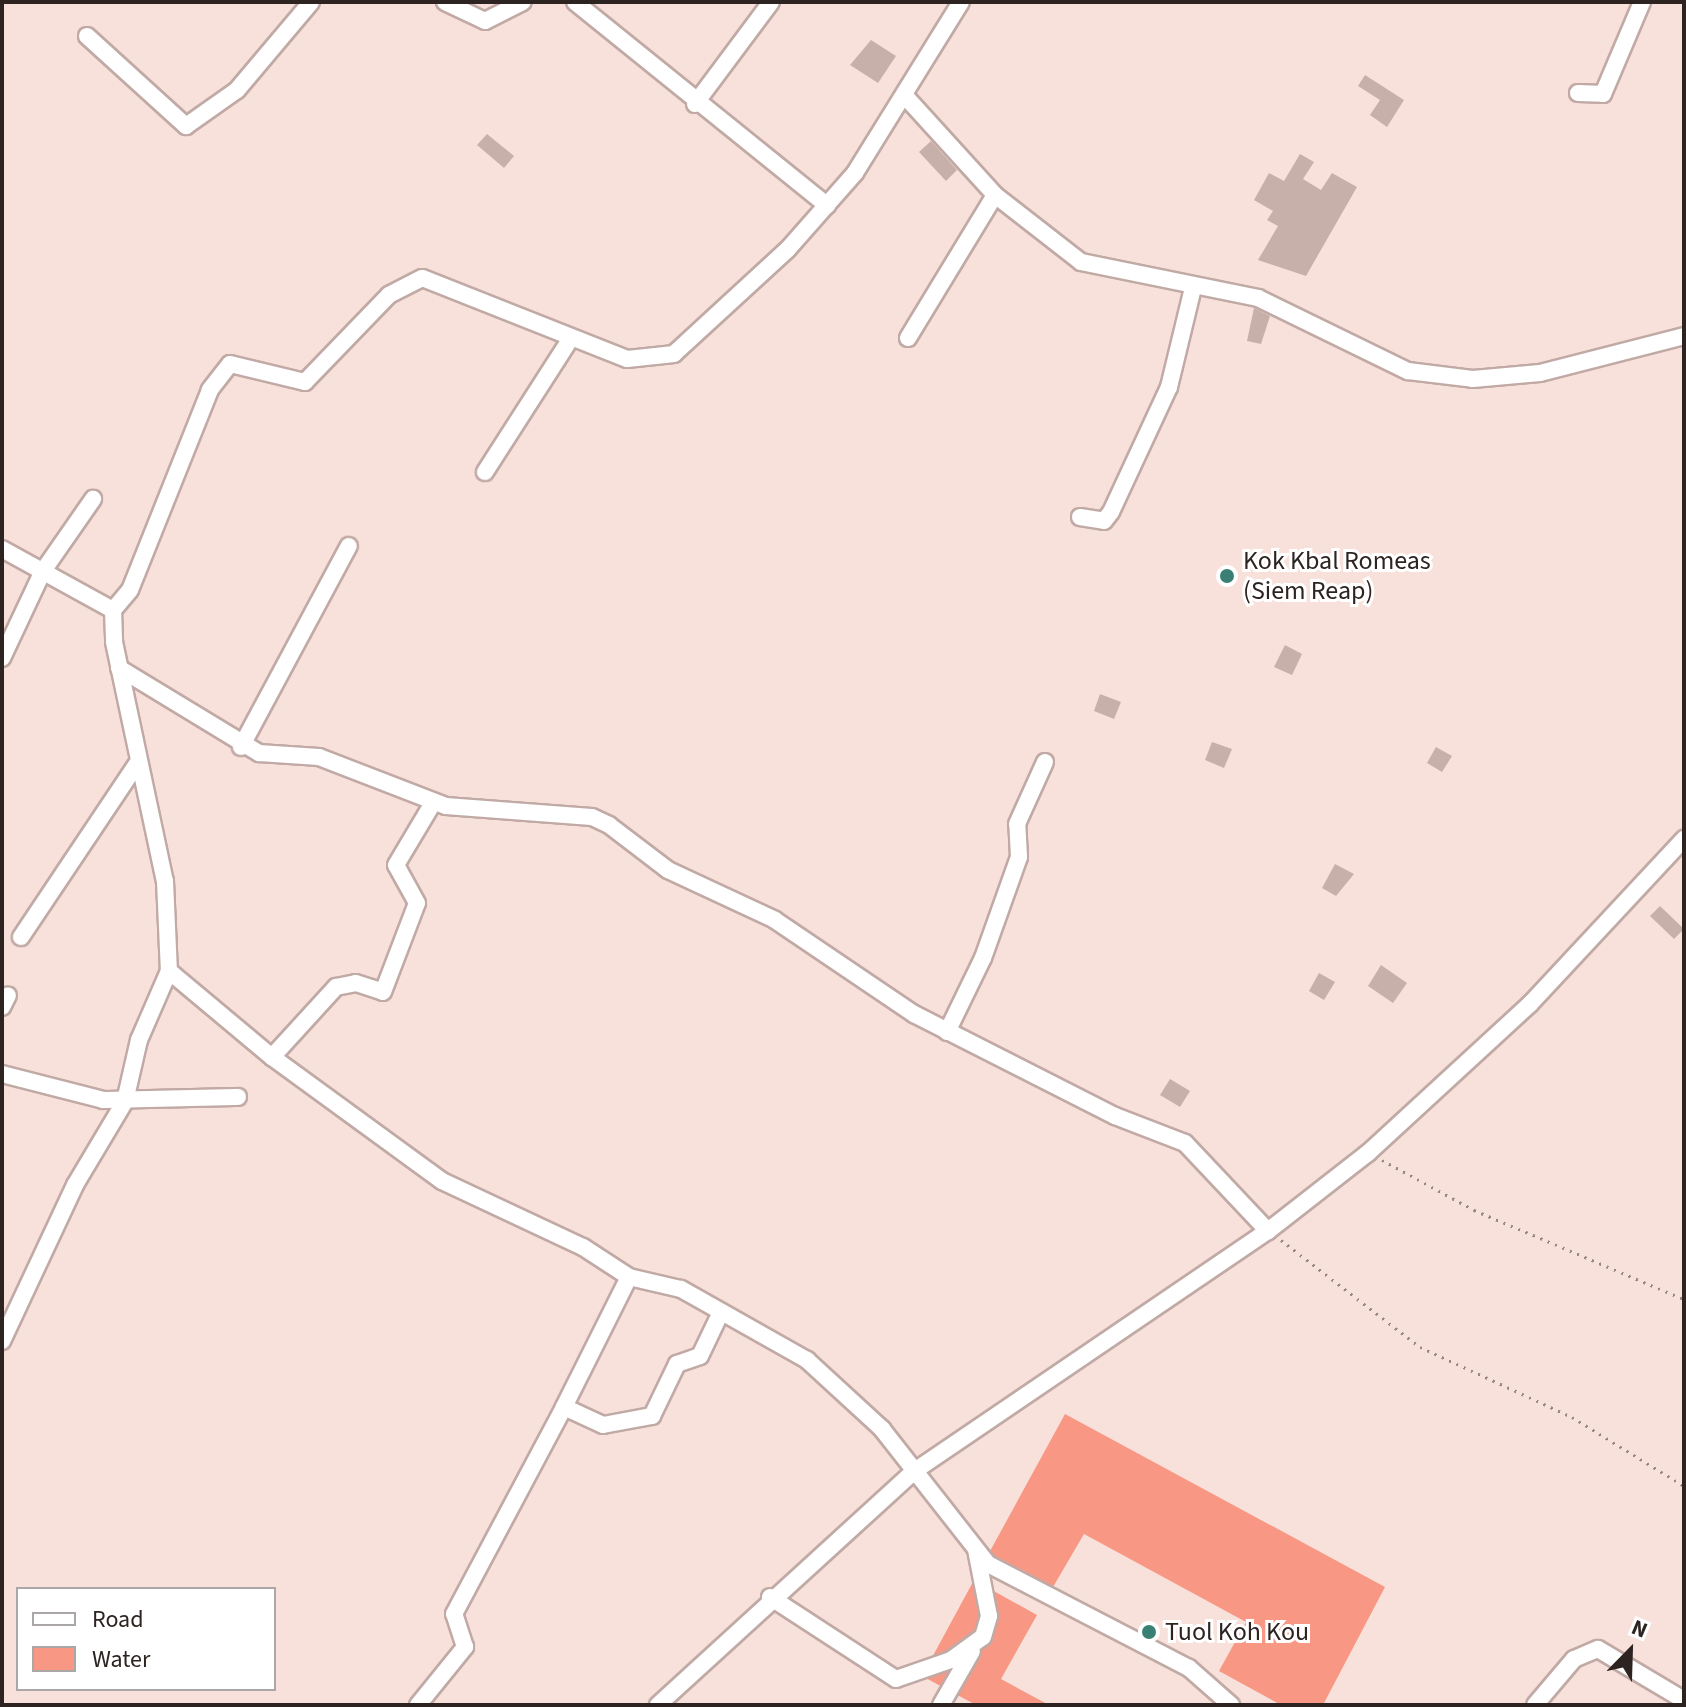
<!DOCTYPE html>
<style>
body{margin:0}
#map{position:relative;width:1686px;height:1707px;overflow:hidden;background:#f9e1db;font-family:"Source Sans 3",sans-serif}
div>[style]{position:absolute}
.water>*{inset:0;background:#f89784}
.building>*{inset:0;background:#c7b0aa}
.path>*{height:3px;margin-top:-1.5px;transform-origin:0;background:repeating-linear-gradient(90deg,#978682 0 2px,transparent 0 8px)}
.roads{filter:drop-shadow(2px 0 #c1aaa5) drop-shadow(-2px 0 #c1aaa5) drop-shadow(0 2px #c1aaa5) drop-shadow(0 -2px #c1aaa5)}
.street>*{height:16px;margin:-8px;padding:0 8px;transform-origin:8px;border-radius:8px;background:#fff}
.dots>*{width:22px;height:22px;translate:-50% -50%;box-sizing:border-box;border:4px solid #fff;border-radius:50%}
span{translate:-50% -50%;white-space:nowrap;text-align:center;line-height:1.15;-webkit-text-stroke:6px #fff;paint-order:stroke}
.poi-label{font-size:26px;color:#2d2422}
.left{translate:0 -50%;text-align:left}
.frame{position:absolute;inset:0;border:4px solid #2d2422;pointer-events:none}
.legend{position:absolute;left:16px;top:1587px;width:260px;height:104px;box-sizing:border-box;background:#fff;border:2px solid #aba7a7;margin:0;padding:10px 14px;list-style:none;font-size:24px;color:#2d2422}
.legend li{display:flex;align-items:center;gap:16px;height:40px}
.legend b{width:40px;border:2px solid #aba7a7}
.north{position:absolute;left:1590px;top:1611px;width:80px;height:80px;-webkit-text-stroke:6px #fff;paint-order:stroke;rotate:23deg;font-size:22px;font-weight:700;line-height:32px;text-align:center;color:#2d2422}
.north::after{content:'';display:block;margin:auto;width:28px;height:36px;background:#2d2422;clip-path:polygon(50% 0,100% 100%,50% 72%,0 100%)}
</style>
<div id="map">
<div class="water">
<div style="clip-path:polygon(1065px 1414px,1385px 1587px,1323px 1705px,1281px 1705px,1219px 1671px,1246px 1622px,1084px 1534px,1053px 1587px,989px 1553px)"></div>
<div style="clip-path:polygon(974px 1580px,1037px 1615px,1001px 1679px,1049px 1705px,976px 1705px,922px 1676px)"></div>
</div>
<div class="building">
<div style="clip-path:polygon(871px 40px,896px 56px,878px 83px,850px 65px)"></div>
<div style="clip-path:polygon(1365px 75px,1404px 100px,1387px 127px,1370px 115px,1380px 100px,1358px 86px)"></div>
<div style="clip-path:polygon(487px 134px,514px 156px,504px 168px,477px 145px)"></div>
<div style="clip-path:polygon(931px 141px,957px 170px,946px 181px,919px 152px)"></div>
<div style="clip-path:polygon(1300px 154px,1314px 162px,1303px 179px,1321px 190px,1332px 173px,1357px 187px,1306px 276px,1258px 260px,1278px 226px,1267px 220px,1273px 211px,1254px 200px,1269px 173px,1284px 181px)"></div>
<div style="clip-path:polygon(1254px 308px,1270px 316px,1261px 344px,1247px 341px)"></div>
<div style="clip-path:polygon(1285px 645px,1302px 654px,1292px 675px,1274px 667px)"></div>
<div style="clip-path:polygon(1100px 694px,1121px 702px,1114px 719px,1094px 711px)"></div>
<div style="clip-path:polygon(1212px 742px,1232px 749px,1224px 768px,1205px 760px)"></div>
<div style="clip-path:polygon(1436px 747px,1452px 756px,1442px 772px,1427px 763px)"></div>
<div style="clip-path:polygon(1335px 864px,1354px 874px,1336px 896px,1322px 888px)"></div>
<div style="clip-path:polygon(1660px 906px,1684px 929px,1674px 939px,1650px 916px)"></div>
<div style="clip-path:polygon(1381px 965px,1407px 983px,1393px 1003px,1368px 986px)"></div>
<div style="clip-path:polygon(1319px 973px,1335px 982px,1324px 1000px,1309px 991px)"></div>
<div style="clip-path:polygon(1170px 1079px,1190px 1091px,1180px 1107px,1160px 1095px)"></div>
</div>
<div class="path">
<div style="left:1382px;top:1160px;width:105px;rotate:28.5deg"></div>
<div style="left:1474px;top:1210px;width:228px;rotate:23deg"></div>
<div style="left:1281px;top:1240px;width:175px;rotate:37.6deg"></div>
<div style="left:1420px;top:1347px;width:167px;rotate:24.7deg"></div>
<div style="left:1572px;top:1417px;width:132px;rotate:31.6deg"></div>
</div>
<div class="roads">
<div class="street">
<div style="left:445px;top:2px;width:44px;rotate:25.4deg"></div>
<div style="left:485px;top:21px;width:42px;rotate:-26.6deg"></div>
<div style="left:575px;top:2px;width:324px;rotate:38.9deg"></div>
<div style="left:961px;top:2px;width:201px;rotate:121.8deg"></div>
<div style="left:855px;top:173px;width:101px;rotate:131.4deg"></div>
<div style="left:788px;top:249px;width:155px;rotate:137.4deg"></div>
<div style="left:674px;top:354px;width:47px;rotate:173.9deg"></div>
<div style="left:627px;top:359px;width:220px;rotate:-158.4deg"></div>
<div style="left:422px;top:278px;width:37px;rotate:153deg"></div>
<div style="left:389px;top:295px;width:121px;rotate:134deg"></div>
<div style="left:305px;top:382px;width:77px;rotate:-166.5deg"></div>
<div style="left:230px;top:364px;width:33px;rotate:128deg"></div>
<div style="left:210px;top:390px;width:215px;rotate:111.8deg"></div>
<div style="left:130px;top:590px;width:26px;rotate:130deg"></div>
<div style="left:113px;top:610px;width:32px;rotate:88deg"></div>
<div style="left:114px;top:642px;width:244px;rotate:78deg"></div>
<div style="left:165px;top:881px;width:90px;rotate:87.5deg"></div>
<div style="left:169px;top:971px;width:134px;rotate:39.9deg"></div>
<div style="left:272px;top:1057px;width:210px;rotate:36.1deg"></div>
<div style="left:442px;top:1181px;width:156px;rotate:25.1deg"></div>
<div style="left:583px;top:1247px;width:55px;rotate:33.1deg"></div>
<div style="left:629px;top:1277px;width:53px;rotate:13deg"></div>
<div style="left:681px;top:1289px;width:145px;rotate:29.4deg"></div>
<div style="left:807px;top:1360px;width:102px;rotate:42.6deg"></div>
<div style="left:882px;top:1429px;width:172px;rotate:51.9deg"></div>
<div style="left:988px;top:1564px;width:226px;rotate:27.4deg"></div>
<div style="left:1189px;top:1668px;width:56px;rotate:41.4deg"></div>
<div style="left:87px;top:36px;width:134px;rotate:42.3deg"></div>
<div style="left:186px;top:126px;width:62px;rotate:-35.2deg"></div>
<div style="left:237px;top:90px;width:115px;rotate:-49.9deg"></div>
<div style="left:1578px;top:93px;width:25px;rotate:2deg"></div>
<div style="left:1603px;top:94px;width:100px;rotate:-67deg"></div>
<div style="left:905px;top:96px;width:134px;rotate:47.7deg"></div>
<div style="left:995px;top:195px;width:109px;rotate:37.9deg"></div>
<div style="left:1081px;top:262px;width:181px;rotate:11.5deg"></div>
<div style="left:1258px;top:298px;width:167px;rotate:26deg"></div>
<div style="left:1408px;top:371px;width:65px;rotate:7deg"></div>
<div style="left:1473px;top:379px;width:67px;rotate:-5.1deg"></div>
<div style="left:1540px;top:373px;width:149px;rotate:-14.4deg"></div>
<div style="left:695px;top:104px;width:127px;rotate:-53.3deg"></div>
<div style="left:908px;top:338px;width:167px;rotate:-58.7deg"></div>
<div style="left:485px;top:472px;width:156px;rotate:-57.3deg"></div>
<div style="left:1080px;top:517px;width:24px;rotate:9deg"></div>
<div style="left:1104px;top:521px;width:11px;rotate:-52deg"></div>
<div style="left:1111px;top:512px;width:138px;rotate:-65.1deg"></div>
<div style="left:1169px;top:387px;width:102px;rotate:-76.4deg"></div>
<div style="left:2px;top:549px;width:127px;rotate:28.8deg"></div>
<div style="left:2px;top:658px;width:96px;rotate:-64.8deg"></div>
<div style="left:43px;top:571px;width:88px;rotate:-55.2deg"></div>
<div style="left:119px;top:668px;width:164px;rotate:31.3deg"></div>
<div style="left:259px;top:753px;width:60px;rotate:3.8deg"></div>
<div style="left:319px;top:757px;width:136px;rotate:21.1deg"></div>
<div style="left:446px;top:806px;width:146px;rotate:4.3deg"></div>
<div style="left:592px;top:817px;width:19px;rotate:25deg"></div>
<div style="left:609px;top:825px;width:74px;rotate:37.3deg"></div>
<div style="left:668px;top:870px;width:118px;rotate:25deg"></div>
<div style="left:775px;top:920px;width:168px;rotate:34.1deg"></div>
<div style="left:914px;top:1014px;width:225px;rotate:26.9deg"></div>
<div style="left:1115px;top:1116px;width:75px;rotate:21.1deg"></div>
<div style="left:1185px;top:1143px;width:121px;rotate:46.7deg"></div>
<div style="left:241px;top:747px;width:228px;rotate:-61.8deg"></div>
<div style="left:21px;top:937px;width:208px;rotate:-56.2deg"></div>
<div style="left:2px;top:1007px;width:13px;rotate:-63deg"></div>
<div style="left:947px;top:1032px;width:82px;rotate:-64.1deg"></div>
<div style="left:983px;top:958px;width:107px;rotate:-70.4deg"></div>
<div style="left:1019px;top:857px;width:33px;rotate:-93deg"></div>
<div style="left:1017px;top:824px;width:68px;rotate:-65.7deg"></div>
<div style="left:272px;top:1057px;width:95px;rotate:-47.6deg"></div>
<div style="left:336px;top:987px;width:20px;rotate:-11deg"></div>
<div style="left:356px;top:983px;width:28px;rotate:18deg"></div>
<div style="left:383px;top:992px;width:95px;rotate:-69.1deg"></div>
<div style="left:417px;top:903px;width:43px;rotate:-118.9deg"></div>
<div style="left:396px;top:865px;width:72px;rotate:-59.2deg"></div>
<div style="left:2px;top:1074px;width:104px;rotate:14.4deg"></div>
<div style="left:103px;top:1100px;width:135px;rotate:-1.3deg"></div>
<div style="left:2px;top:1341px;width:172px;rotate:-64.9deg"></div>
<div style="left:75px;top:1185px;width:98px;rotate:-59.2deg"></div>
<div style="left:125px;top:1101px;width:63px;rotate:-77.1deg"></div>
<div style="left:139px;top:1040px;width:75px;rotate:-66.5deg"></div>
<div style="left:564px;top:1407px;width:145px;rotate:-63.4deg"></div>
<div style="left:770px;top:1597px;width:150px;rotate:33.1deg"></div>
<div style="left:896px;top:1679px;width:58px;rotate:-19.1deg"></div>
<div style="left:951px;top:1660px;width:39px;rotate:-36deg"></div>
<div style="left:983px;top:1637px;width:22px;rotate:-74deg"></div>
<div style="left:989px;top:1616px;width:67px;rotate:-101.1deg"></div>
<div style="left:418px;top:1705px;width:75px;rotate:-51deg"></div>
<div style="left:465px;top:1647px;width:35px;rotate:-108deg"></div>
<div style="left:454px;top:1614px;width:234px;rotate:-62deg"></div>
<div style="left:564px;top:1407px;width:43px;rotate:24.8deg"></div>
<div style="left:603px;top:1425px;width:50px;rotate:-10.4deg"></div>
<div style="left:652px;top:1416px;width:58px;rotate:-64.3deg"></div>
<div style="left:677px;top:1364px;width:24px;rotate:-19deg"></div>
<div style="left:700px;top:1356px;width:47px;rotate:-64.5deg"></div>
<div style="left:658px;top:1705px;width:345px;rotate:-42.4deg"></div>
<div style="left:913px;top:1472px;width:429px;rotate:-34.2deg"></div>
<div style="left:1268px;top:1231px;width:127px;rotate:-38deg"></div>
<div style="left:1368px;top:1153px;width:220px;rotate:-42.6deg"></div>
<div style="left:1530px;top:1004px;width:226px;rotate:-47deg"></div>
<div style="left:941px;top:1705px;width:62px;rotate:-60.1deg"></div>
<div style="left:1535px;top:1705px;width:60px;rotate:-49.7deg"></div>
<div style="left:1574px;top:1659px;width:26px;rotate:-23deg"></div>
<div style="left:1598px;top:1649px;width:100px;rotate:30.7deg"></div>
</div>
</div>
<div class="dots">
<div style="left:1227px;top:576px;background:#3a7f74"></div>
<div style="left:1149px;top:1632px;background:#3a7f74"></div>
</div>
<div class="poi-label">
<span class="left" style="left:1243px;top:576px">Kok Kbal Romeas<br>(Siem Reap)</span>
<span class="left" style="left:1165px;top:1632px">Tuol Koh Kou</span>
</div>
<div class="frame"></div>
<ul class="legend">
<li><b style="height:10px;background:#fff"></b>Road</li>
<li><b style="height:22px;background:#f89784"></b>Water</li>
</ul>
<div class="north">N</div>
</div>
